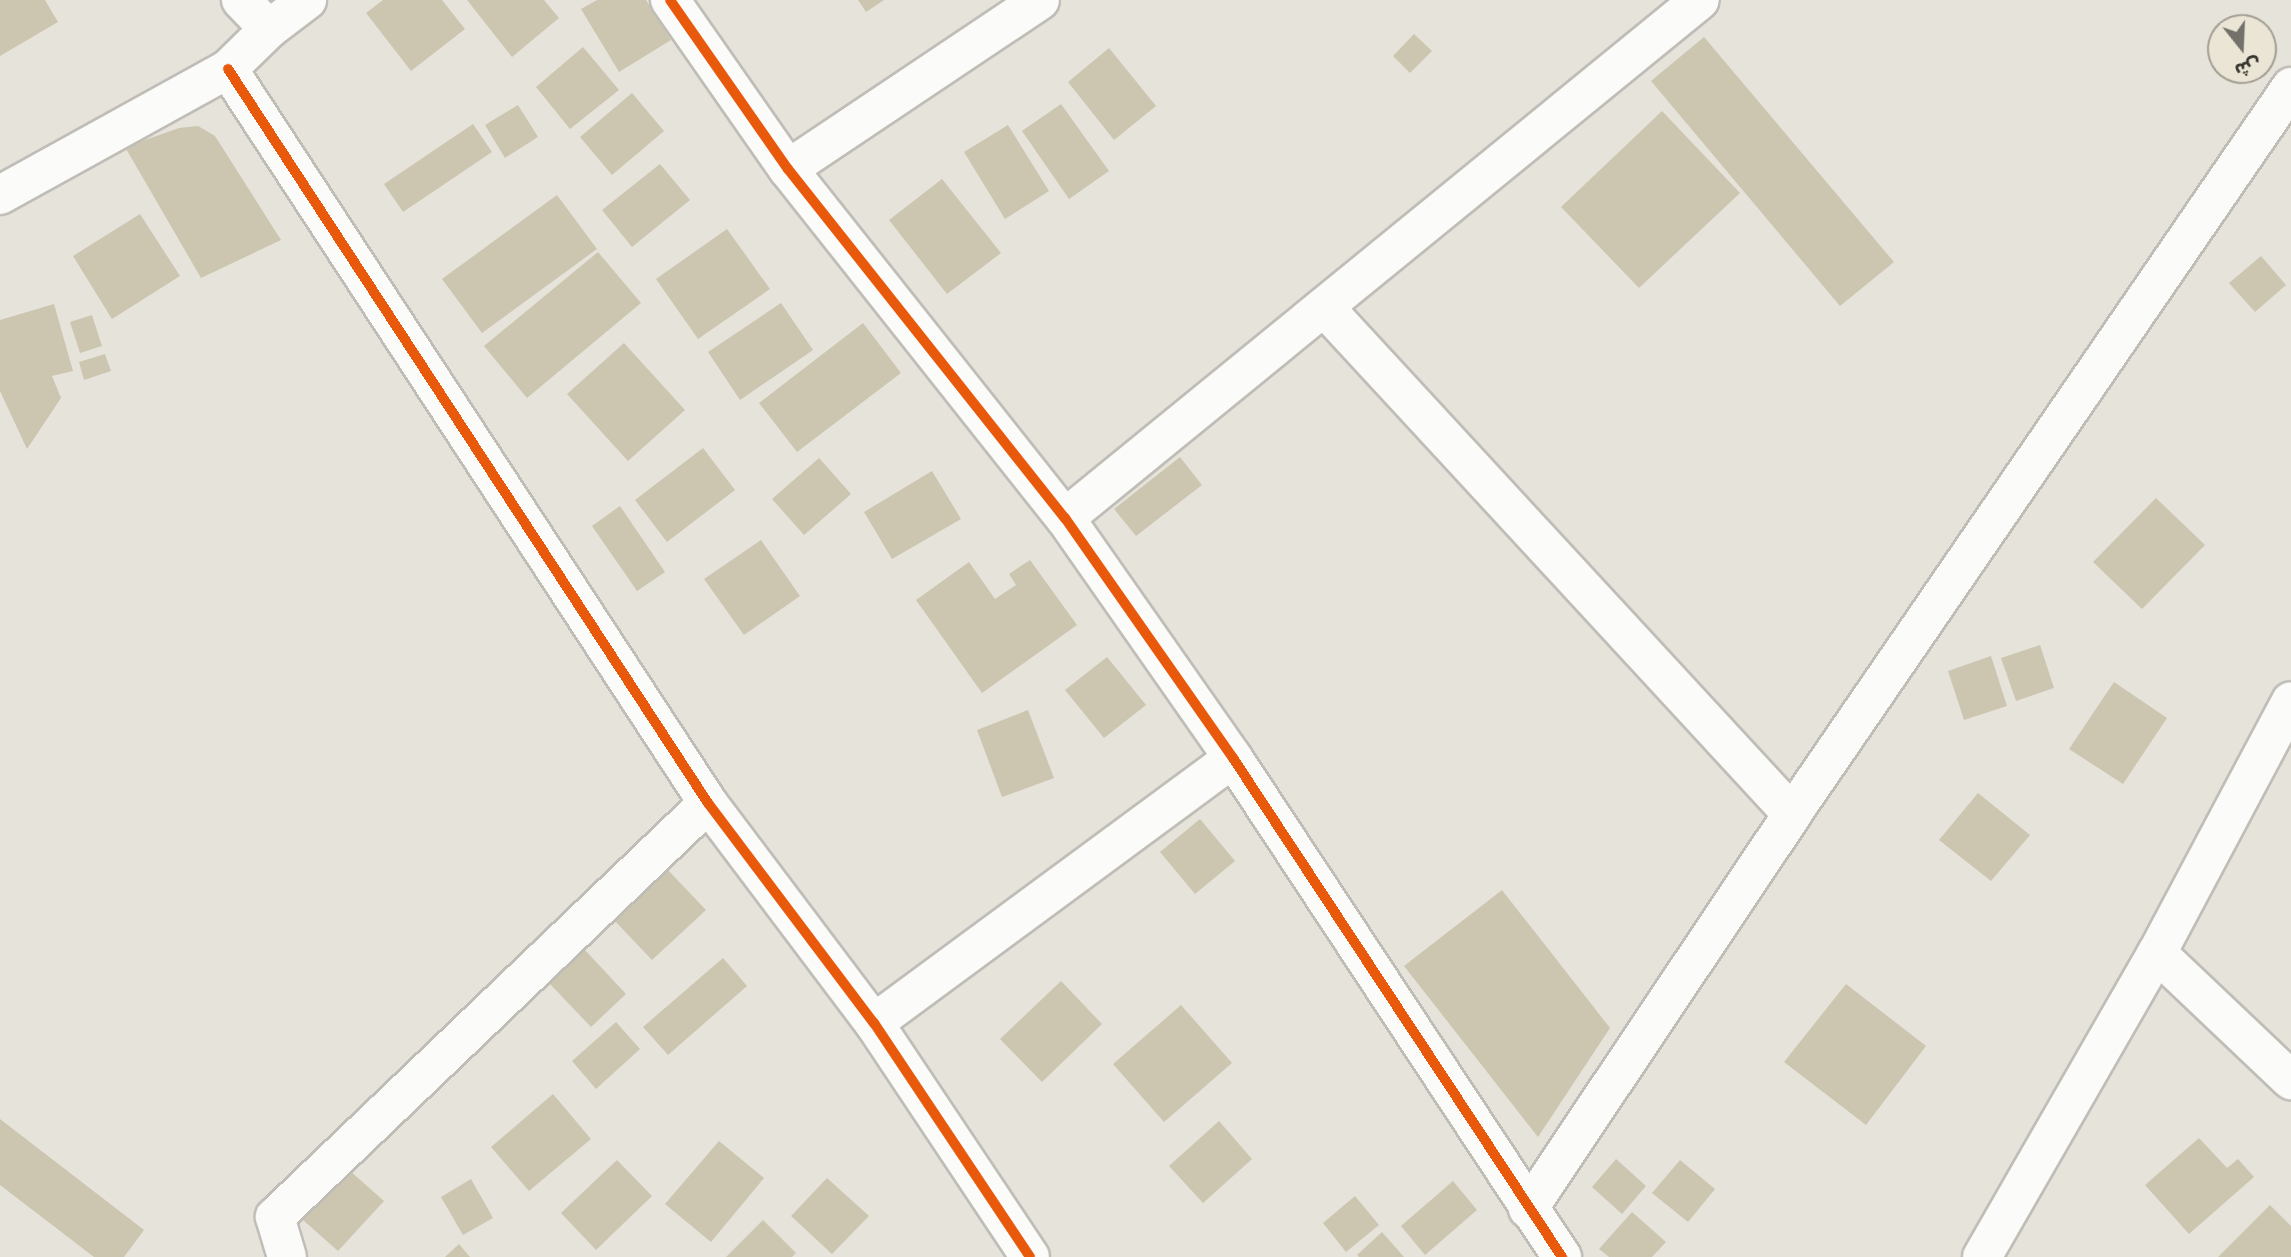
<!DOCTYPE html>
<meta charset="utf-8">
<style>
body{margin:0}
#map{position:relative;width:2291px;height:1257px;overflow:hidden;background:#e6e3db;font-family:Inter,"Noto Sans Arabic",sans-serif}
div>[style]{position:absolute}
.building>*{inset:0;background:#ccc5b0}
.roads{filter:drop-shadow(2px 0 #c0bdb7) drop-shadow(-2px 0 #c0bdb7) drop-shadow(0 2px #c0bdb7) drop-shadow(0 -2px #c0bdb7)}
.minor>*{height:38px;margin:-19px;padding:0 19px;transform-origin:19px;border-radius:19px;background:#fbfbfa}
.tertiary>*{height:38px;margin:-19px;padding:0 19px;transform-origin:19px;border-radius:19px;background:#fbfbfa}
.cycleway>*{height:10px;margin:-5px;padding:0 5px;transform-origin:5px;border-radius:5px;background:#e8590c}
span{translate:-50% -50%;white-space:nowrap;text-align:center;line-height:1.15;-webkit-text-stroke:5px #ebe5d6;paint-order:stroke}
.north{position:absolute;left:2207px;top:14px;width:70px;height:70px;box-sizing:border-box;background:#ebe5d6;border:2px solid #a29e92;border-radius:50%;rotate:162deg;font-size:19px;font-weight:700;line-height:28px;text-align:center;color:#35332d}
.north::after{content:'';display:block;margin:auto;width:24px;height:32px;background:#73716a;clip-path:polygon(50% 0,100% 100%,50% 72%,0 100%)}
</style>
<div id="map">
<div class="building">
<div style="clip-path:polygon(0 0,45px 0,58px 22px,0 56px)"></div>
<div style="clip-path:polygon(383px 0,442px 0,465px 29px,411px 71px,366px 13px)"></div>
<div style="clip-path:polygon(467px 0,544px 0,559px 18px,512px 57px)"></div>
<div style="clip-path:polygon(597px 0,646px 0,671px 40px,619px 72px,581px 9px)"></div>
<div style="clip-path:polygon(858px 0,884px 0,866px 12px)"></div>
<div style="clip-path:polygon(1414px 34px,1432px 51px,1410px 73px,1393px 56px)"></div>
<div style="clip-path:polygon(1704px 37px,1894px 262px,1840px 306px,1651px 81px)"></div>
<div style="clip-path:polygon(583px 47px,619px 90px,570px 129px,536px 87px)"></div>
<div style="clip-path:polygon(1109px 48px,1156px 106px,1114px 140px,1068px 82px)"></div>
<div style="clip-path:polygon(632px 93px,664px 131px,612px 175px,580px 137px)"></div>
<div style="clip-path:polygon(1061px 104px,1109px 171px,1069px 199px,1022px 131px)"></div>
<div style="clip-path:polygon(518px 105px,538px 137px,505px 158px,485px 125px)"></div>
<div style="clip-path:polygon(1662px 111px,1740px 193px,1639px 288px,1561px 207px)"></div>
<div style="clip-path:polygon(473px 124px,492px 152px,403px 212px,384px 184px)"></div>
<div style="clip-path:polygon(1008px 125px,1049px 191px,1005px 219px,964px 152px)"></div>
<div style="clip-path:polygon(198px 126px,215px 136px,281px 240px,201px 278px,125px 147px,179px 128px)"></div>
<div style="clip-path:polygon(660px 164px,690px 200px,632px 247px,602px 210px)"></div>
<div style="clip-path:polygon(942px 179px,1001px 253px,947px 294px,889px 220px)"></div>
<div style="clip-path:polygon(557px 195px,597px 249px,482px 333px,442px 279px)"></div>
<div style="clip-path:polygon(140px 214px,180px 276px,112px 319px,73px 256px)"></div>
<div style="clip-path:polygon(727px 229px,770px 289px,698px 339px,656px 279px)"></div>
<div style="clip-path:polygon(598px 252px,641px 303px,527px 398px,484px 346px)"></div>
<div style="clip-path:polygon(2261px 256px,2286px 285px,2255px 312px,2229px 283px)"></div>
<div style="clip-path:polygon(781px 303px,813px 350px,740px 400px,708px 352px)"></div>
<div style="clip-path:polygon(54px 304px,73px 371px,52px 376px,61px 398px,27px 449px,0 391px,0 320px)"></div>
<div style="clip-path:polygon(92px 315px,102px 346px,80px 353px,70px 322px)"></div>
<div style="clip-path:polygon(863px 323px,901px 373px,797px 452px,759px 403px)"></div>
<div style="clip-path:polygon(624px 343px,685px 410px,628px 461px,567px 394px)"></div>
<div style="clip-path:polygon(105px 354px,111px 371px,84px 380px,79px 362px)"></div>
<div style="clip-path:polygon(703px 448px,735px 490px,667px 542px,635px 500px)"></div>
<div style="clip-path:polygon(1180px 457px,1202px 485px,1136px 536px,1114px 509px)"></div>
<div style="clip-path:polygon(819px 458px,851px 494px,804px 535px,772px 499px)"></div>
<div style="clip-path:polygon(932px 471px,961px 519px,892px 559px,864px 512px)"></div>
<div style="clip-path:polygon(2156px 498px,2205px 545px,2142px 609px,2093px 562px)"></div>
<div style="clip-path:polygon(620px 506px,665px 572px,637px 591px,592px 526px)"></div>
<div style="clip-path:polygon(761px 540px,800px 596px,744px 635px,704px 579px)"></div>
<div style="clip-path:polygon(1030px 560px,1077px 625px,982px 693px,916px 600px,969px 562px,995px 599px,1016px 585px,1009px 574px)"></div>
<div style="clip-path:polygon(2040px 645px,2054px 688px,2016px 701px,2001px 658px)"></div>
<div style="clip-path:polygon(1991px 656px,2007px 706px,1964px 720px,1948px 671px)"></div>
<div style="clip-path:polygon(1107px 657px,1146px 705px,1104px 738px,1065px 690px)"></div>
<div style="clip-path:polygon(2114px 682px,2167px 718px,2123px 784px,2069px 749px)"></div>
<div style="clip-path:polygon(1028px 710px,1054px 778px,1002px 797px,977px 730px)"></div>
<div style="clip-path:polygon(1978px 793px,2030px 835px,1991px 881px,1939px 840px)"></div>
<div style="clip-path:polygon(1200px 819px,1235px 861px,1195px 894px,1160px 852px)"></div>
<div style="clip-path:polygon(666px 868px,706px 910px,652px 960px,613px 919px)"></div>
<div style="clip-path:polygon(1502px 890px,1610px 1028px,1538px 1137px,1404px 966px)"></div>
<div style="clip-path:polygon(584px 949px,626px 994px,591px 1027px,549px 983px)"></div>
<div style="clip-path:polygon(723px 958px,747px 986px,668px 1055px,643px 1027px)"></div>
<div style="clip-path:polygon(1061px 981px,1102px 1024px,1042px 1082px,1000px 1039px)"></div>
<div style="clip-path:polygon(1846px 984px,1926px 1046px,1866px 1125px,1784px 1062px)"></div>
<div style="clip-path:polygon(1181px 1005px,1232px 1063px,1164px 1122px,1113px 1064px)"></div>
<div style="clip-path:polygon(616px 1022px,640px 1049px,596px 1089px,572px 1061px)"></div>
<div style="clip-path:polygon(553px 1094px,591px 1139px,529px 1191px,491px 1147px)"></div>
<div style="clip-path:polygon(0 1119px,144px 1230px,124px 1257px,94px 1257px,0 1185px)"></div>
<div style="clip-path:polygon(1219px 1121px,1252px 1159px,1203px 1203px,1169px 1166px)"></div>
<div style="clip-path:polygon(2199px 1138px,2227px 1168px,2238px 1159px,2254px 1177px,2189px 1234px,2145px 1185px)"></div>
<div style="clip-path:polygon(719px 1141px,764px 1178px,711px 1242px,665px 1204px)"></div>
<div style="clip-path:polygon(1616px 1159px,1646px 1186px,1622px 1214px,1592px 1187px)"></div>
<div style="clip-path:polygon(617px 1160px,652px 1196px,596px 1250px,561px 1213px)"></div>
<div style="clip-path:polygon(1680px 1160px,1715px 1189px,1688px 1222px,1652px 1193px)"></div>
<div style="clip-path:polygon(349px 1170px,384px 1201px,338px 1251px,303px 1220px)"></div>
<div style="clip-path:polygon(827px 1178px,869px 1216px,832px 1254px,791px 1216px)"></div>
<div style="clip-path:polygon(471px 1179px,493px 1218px,463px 1235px,441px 1197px)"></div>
<div style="clip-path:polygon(1453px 1181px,1477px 1210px,1425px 1255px,1401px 1226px)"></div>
<div style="clip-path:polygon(1355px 1196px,1379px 1225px,1346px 1252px,1323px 1223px)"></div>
<div style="clip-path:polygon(2270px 1205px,2291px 1226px,2291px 1257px,2218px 1257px)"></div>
<div style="clip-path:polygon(1632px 1212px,1666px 1242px,1652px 1257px,1609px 1257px,1599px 1249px)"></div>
<div style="clip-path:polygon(763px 1220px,796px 1253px,792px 1257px,726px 1257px)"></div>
<div style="clip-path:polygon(1382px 1232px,1404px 1257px,1359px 1257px,1357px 1255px)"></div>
<div style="clip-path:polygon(459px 1244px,470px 1257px,445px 1257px)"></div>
</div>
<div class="roads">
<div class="minor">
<div style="left:241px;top:0;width:40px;rotate:46deg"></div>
<div style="left:670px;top:0;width:206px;rotate:55.1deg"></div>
<div style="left:788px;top:169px;width:446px;rotate:51.6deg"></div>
<div style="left:1065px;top:518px;width:293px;rotate:55deg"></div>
<div style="left:1233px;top:758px;width:598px;rotate:56.6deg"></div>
<div style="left:228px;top:69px;width:877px;rotate:56.82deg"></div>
<div style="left:708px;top:803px;width:276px;rotate:53deg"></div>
<div style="left:874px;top:1023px;width:281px;rotate:56.3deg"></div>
<div style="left:788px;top:169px;width:303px;rotate:-33.8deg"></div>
<div style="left:1324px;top:307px;width:690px;rotate:47.29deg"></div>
<div style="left:1065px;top:518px;width:819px;rotate:-39.21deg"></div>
<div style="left:2157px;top:953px;width:185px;rotate:43.5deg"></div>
<div style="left:874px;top:1023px;width:446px;rotate:-36.4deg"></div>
<div style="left:1528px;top:1209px;width:475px;rotate:-56.2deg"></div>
<div style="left:1792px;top:814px;width:882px;rotate:-55.53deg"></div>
<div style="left:287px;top:1257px;width:42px;rotate:-106.7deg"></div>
<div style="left:275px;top:1217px;width:599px;rotate:-43.71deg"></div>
<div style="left:1982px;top:1257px;width:351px;rotate:-60.1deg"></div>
<div style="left:2157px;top:953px;width:285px;rotate:-62deg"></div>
</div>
<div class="tertiary">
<div style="left:0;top:195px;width:260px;rotate:-28.9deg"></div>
<div style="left:228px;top:69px;width:57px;rotate:-44.3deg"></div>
<div style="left:269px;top:29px;width:48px;rotate:-37.3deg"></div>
</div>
</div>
<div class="cycleway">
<div style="left:670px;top:0;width:206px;rotate:55.1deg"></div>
<div style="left:788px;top:169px;width:446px;rotate:51.6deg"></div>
<div style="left:1065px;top:518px;width:293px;rotate:55deg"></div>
<div style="left:1233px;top:758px;width:598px;rotate:56.6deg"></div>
<div style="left:228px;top:69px;width:877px;rotate:56.82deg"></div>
<div style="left:708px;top:803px;width:276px;rotate:53deg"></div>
<div style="left:874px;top:1023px;width:281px;rotate:56.3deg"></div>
</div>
<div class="north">ش</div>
</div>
